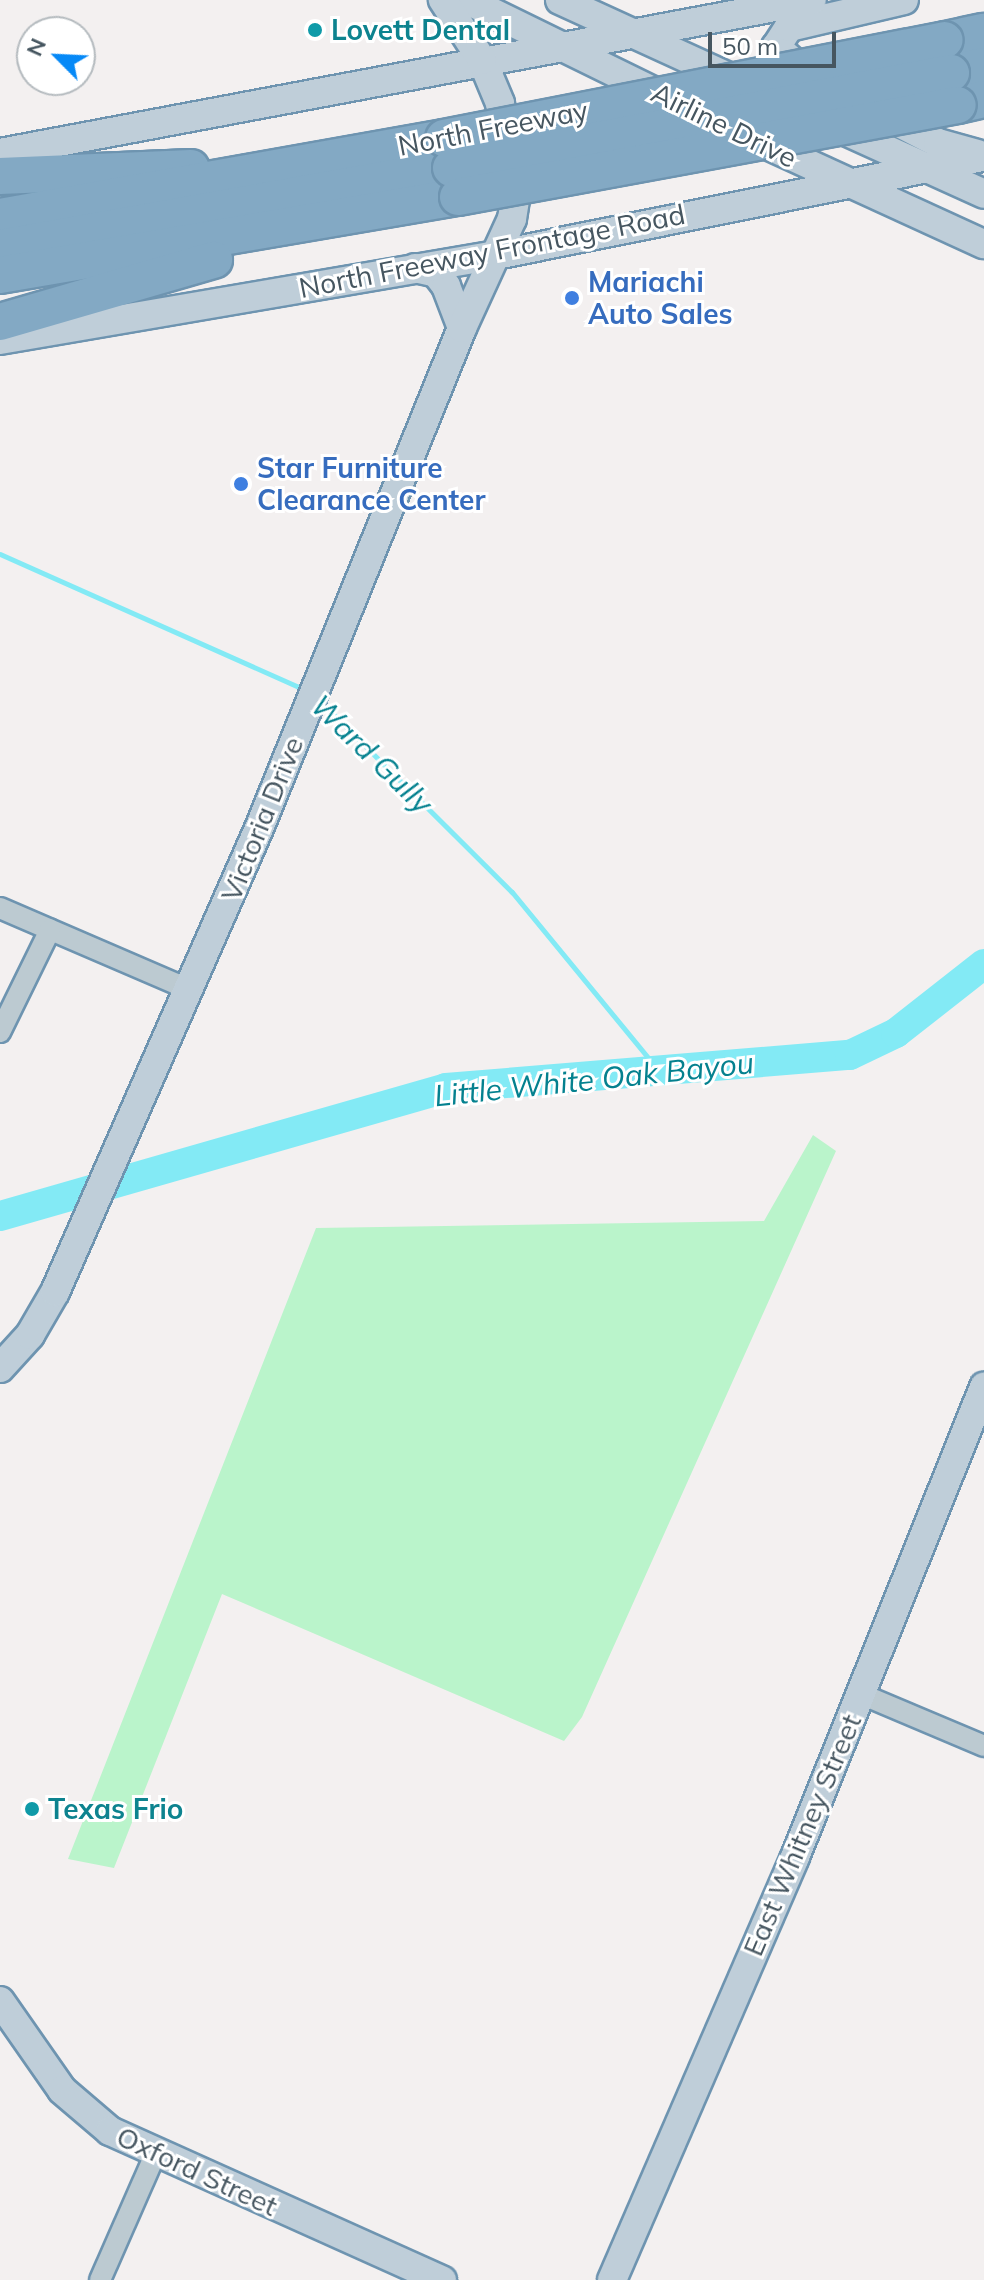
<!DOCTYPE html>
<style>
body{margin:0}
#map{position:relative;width:984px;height:2280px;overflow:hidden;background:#f3f0f0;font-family:Mulish,sans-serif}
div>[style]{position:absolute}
.green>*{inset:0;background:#baf4cb}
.stream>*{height:5px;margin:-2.5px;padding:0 2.5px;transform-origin:2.5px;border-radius:2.5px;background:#83eaf5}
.river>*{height:30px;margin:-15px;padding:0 15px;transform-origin:15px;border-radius:15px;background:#83eaf5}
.roads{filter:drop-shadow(2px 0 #6e94b0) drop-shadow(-2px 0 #6e94b0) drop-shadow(0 2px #6e94b0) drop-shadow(0 -2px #6e94b0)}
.street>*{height:20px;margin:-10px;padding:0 10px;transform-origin:10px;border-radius:10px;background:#bccad1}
.secondary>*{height:28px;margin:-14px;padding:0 14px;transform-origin:14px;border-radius:14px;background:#bfced9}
.highway>*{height:36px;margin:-18px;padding:0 18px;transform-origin:18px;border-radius:18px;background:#83a9c4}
.bridges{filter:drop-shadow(2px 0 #6e94b0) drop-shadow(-2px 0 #6e94b0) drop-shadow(0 2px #6e94b0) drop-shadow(0 -2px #6e94b0)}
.highway-bridge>*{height:36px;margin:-18px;padding:0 18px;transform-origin:18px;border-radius:18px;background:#83a9c4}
.dots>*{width:22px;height:22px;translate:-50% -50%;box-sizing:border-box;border:4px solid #fff;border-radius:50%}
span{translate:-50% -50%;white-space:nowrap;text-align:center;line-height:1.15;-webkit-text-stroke:6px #fff;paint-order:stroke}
.culture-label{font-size:28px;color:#0d838f;font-weight:700}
.left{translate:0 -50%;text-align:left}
.street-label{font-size:28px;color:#465660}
.shop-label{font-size:28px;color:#366cbe;font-weight:700}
.water-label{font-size:30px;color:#04818f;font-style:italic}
.north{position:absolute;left:16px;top:16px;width:80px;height:80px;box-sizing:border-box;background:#fff;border:2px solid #b5bbbf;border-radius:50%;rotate:294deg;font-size:22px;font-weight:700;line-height:32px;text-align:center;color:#465660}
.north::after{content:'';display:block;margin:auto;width:28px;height:36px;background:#0689f7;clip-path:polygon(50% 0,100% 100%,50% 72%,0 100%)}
.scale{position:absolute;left:708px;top:32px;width:128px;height:36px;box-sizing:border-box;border:4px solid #465660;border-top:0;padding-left:10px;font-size:24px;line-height:28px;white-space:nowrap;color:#465660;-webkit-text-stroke:6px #fff;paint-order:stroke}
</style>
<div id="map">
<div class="green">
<div style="clip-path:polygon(813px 1135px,836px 1151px,582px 1717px,564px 1741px,222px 1594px,114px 1868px,68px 1859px,316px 1228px,764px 1221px)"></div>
</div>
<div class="stream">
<div style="left:0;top:554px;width:335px;rotate:24deg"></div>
<div style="left:320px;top:701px;width:271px;rotate:44.9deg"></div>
<div style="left:512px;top:892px;width:232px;rotate:50.6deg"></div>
</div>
<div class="river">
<div style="left:0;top:1216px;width:464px;rotate:-16deg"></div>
<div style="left:446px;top:1088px;width:405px;rotate:-4.7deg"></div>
<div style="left:850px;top:1055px;width:51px;rotate:-25.6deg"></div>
<div style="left:896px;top:1033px;width:112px;rotate:-38.1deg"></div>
</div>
<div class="roads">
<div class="street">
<div style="left:0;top:908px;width:207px;rotate:23.3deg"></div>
<div style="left:0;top:1032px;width:114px;rotate:-63.9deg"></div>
<div style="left:861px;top:1694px;width:134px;rotate:22.9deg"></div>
<div style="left:100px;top:2280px;width:137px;rotate:-66.3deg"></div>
</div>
<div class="secondary">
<div style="left:467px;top:0;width:223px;rotate:26.1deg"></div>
<div style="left:560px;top:0;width:199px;rotate:24.6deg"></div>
<div style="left:811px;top:78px;width:47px;rotate:-138.5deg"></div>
<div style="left:776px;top:47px;width:24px;rotate:-57deg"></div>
<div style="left:789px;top:27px;width:118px;rotate:-13.2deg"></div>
<div style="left:884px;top:115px;width:61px;rotate:27.4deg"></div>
<div style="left:938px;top:143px;width:41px;rotate:15.4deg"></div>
<div style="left:830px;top:124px;width:169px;rotate:24.4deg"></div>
<div style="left:752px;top:138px;width:255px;rotate:24.6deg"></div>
<div style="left:0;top:153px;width:826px;rotate:-10.67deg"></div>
<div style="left:415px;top:268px;width:22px;rotate:13deg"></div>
<div style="left:436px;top:273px;width:16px;rotate:52deg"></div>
<div style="left:446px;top:286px;width:45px;rotate:69.1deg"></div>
<div style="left:0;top:340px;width:503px;rotate:-9.72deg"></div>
<div style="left:496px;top:255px;width:498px;rotate:-11.4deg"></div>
<div style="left:0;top:1368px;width:45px;rotate:-47.7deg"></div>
<div style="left:30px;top:1335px;width:50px;rotate:-59.8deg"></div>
<div style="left:55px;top:1292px;width:509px;rotate:-66.25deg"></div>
<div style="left:260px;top:826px;width:537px;rotate:-67.92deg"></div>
<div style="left:462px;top:328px;width:120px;rotate:-65.4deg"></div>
<div style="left:512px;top:219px;width:24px;rotate:-81deg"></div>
<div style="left:516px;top:195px;width:93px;rotate:-99.9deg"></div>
<div style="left:500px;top:103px;width:47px;rotate:-112.7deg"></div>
<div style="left:482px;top:60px;width:72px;rotate:-123deg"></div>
<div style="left:0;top:2001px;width:108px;rotate:55.1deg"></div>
<div style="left:62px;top:2090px;width:63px;rotate:40.5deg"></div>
<div style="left:110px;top:2131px;width:364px;rotate:24.2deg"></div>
<div style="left:612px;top:2280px;width:461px;rotate:-66.6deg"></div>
<div style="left:795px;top:1857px;width:507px;rotate:-68.09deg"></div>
</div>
<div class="highway">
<div style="left:945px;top:40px;width:40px;rotate:-12deg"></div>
<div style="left:951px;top:73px;width:34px;rotate:-12deg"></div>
<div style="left:958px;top:105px;width:27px;rotate:-13deg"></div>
<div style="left:0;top:176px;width:191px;rotate:-2.4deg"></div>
<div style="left:0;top:217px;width:451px;rotate:-10.1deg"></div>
<div style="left:0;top:248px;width:458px;rotate:-10.1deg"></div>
<div style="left:0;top:275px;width:465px;rotate:-9.7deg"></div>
<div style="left:0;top:322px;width:223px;rotate:-16.2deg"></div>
</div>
</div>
<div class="bridges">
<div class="highway-bridge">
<div style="left:444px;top:138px;width:510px;rotate:-11.07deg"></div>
<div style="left:451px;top:168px;width:509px;rotate:-10.76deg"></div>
<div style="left:458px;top:197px;width:508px;rotate:-10.43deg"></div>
</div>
</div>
<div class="dots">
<div style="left:315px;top:30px;background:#0f9aa8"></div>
<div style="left:572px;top:298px;background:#3f7fe0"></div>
<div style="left:241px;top:484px;background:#3f7fe0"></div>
<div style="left:32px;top:1809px;background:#0f9aa8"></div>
</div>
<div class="culture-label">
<span class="left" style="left:331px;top:30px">Lovett Dental</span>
<span class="left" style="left:48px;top:1809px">Texas Frio</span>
</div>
<div class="street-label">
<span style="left:724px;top:125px;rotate:26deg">Airline Drive</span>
<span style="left:493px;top:128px;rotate:-11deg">North Freeway</span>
<span style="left:492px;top:251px;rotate:-11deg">North Freeway Frontage Road</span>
<span style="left:262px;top:819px;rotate:-68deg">Victoria Drive</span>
<span style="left:802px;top:1835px;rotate:-67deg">East Whitney Street</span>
<span style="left:197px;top:2171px;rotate:25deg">Oxford Street</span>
</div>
<div class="shop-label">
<span class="left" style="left:588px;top:298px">Mariachi<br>Auto Sales</span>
<span class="left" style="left:257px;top:484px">Star Furniture<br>Clearance Center</span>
</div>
<div class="water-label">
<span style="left:372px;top:754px;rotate:44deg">Ward Gully</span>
<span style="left:594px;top:1079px;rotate:-6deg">Little White Oak Bayou</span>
</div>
<div class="north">N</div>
<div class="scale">50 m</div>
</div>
